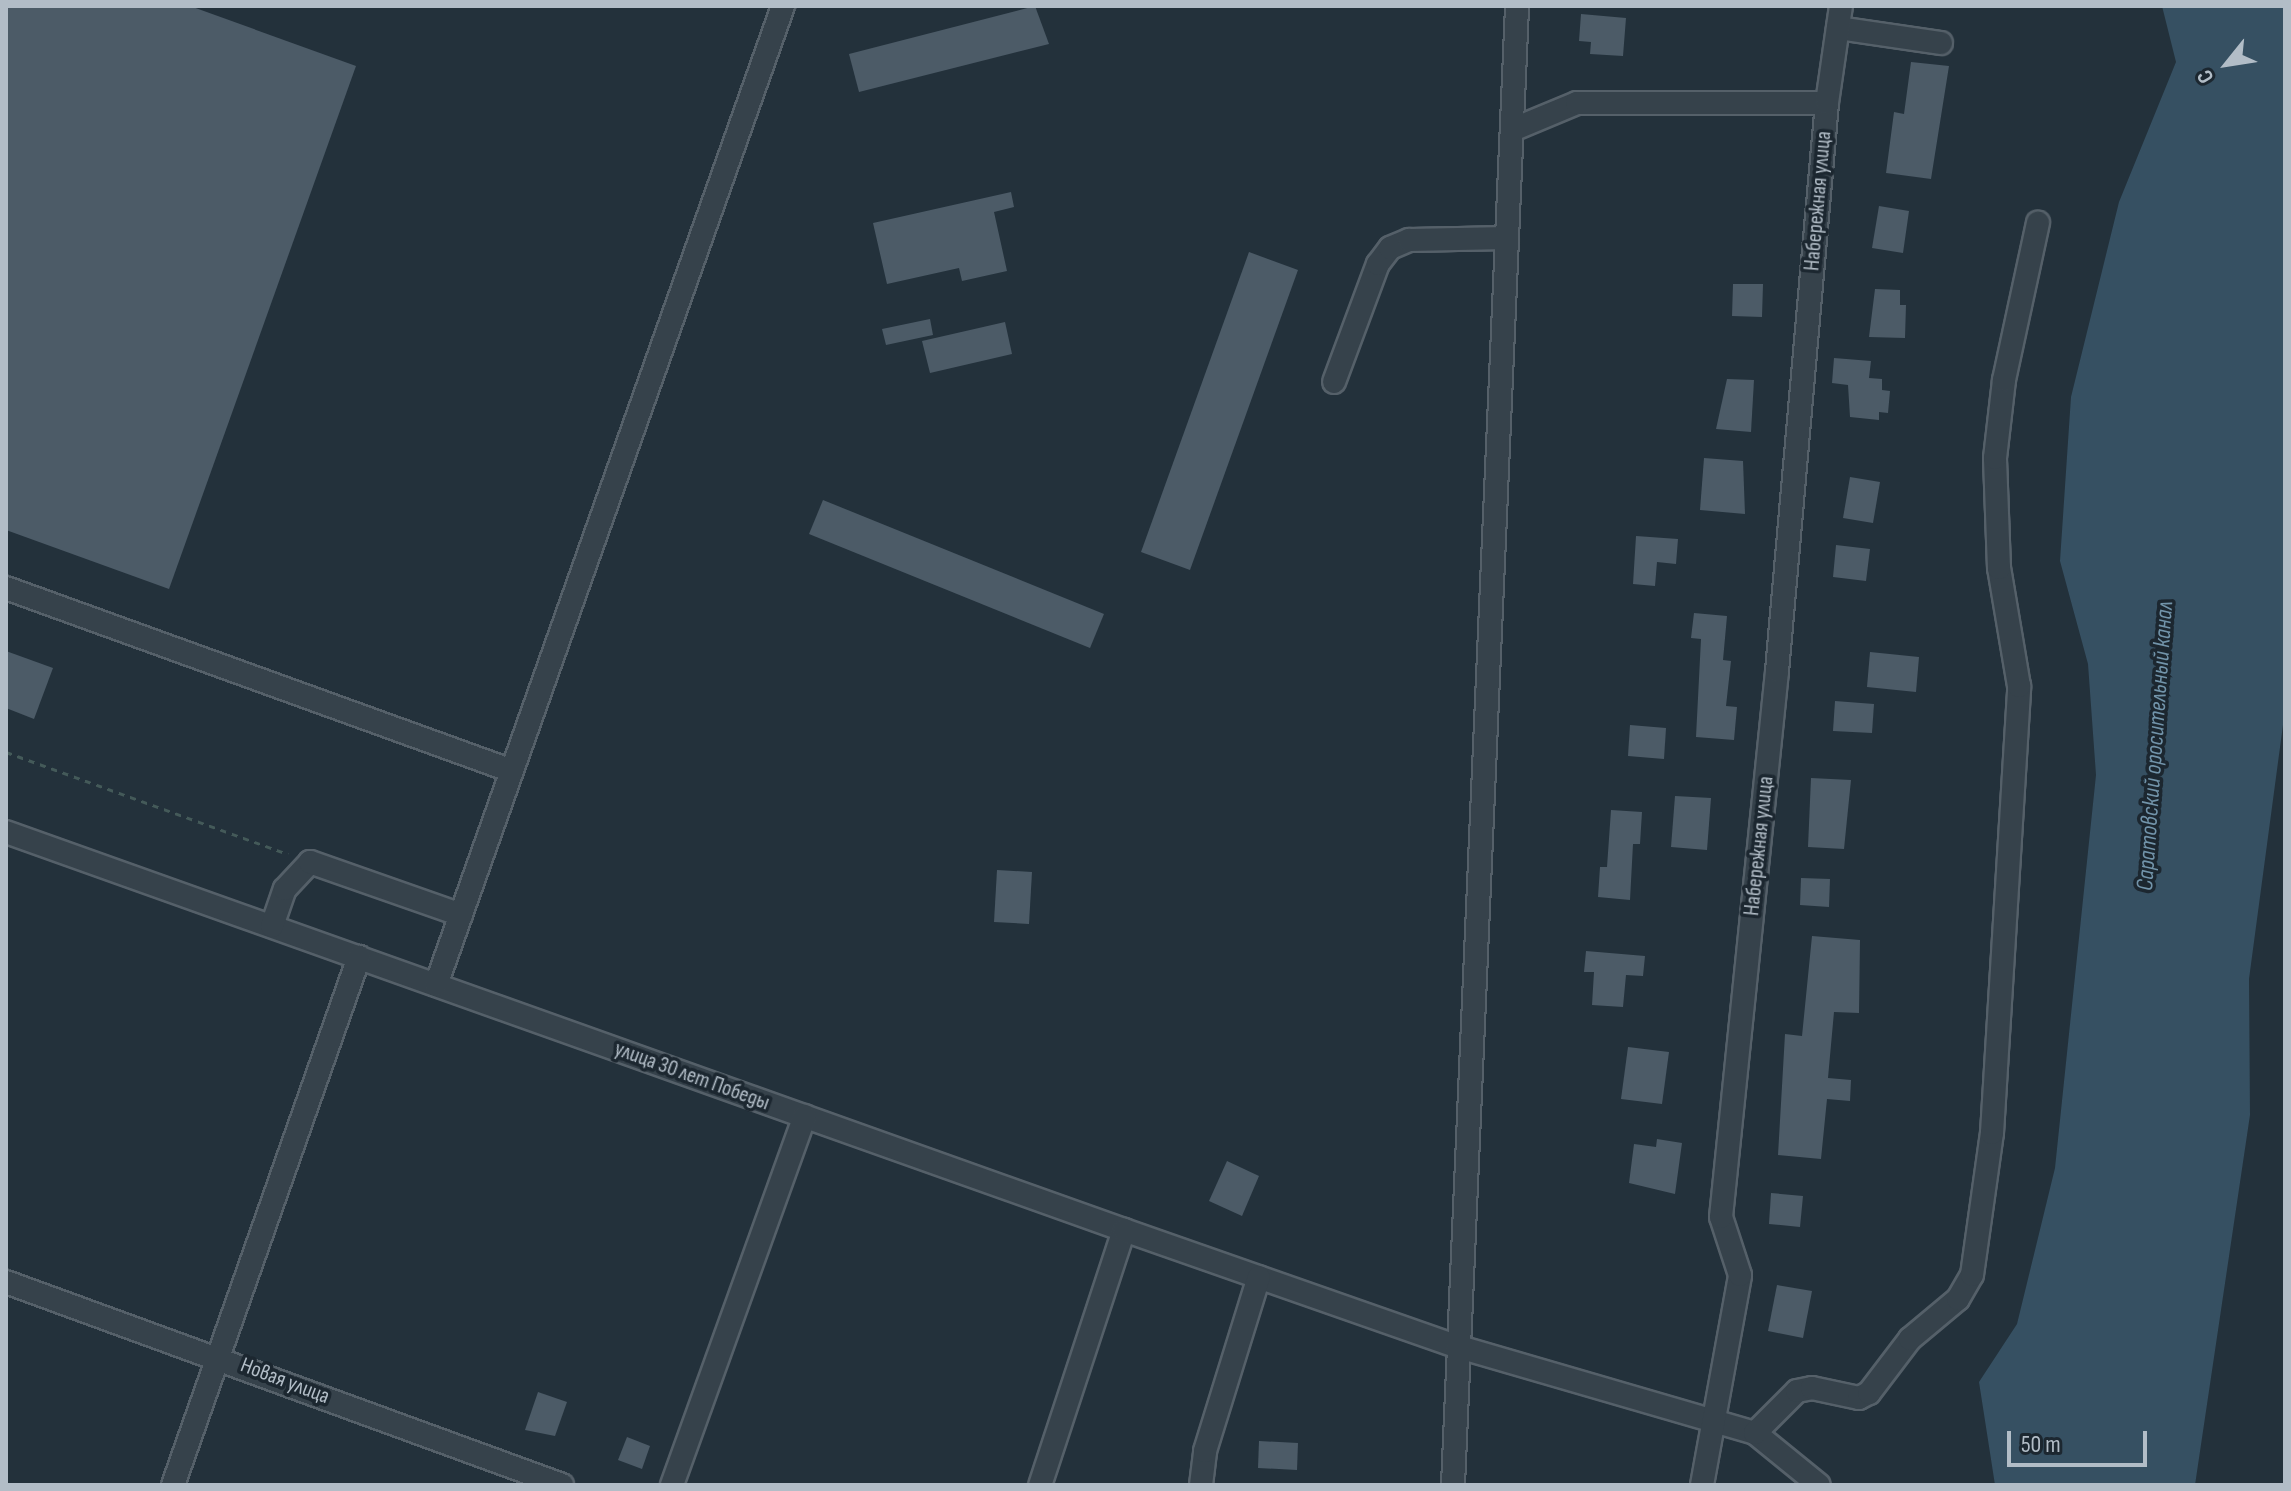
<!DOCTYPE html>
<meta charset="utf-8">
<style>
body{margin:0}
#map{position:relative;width:2291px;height:1491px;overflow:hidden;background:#23313b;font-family:"Sofia Sans Condensed",sans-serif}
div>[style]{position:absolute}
.water>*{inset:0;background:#365062}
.building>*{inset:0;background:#4c5b67}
.path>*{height:3px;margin-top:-1.5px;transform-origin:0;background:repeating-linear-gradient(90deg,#445a59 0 6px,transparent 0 12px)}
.roads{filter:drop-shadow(2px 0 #556069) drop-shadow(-2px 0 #556069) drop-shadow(0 2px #556069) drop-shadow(0 -2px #556069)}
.minor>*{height:22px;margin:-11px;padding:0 11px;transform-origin:11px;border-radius:11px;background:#36424b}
span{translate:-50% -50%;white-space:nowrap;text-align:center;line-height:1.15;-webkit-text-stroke:7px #1c2730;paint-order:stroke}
.street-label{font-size:22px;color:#b2bdc7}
.water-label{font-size:24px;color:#7294aa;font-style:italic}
.frame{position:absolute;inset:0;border:8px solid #b2bdc7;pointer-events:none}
.north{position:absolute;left:2187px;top:24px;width:80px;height:80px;-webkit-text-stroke:6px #1c2730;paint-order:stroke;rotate:240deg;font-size:22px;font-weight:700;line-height:32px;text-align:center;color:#b2bdc7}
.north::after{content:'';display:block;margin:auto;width:28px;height:36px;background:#b2bdc7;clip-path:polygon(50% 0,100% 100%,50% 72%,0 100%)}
.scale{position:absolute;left:2007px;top:1431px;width:140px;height:36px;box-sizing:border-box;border:4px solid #b2bdc7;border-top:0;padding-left:10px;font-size:24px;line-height:28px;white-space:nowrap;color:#b2bdc7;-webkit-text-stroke:6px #1c2730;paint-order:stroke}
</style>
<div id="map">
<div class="water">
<div style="clip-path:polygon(2162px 6px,2285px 6px,2285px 710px,2249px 979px,2250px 1115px,2195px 1485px,1995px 1485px,1979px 1382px,2017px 1324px,2055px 1168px,2096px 775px,2088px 664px,2060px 561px,2071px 397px,2119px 202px,2176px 62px)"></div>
</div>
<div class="building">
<div style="clip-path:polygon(6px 6px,190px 6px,356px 66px,169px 589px,6px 530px)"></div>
<div style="clip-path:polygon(1035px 6px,1049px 44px,859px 92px,849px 54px)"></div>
<div style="clip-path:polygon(1581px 14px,1626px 18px,1623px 56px,1590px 54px,1591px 42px,1579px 41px)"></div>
<div style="clip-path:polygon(1911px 62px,1949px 66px,1931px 179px,1886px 173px,1894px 112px,1904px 114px)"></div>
<div style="clip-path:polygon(1011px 192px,1014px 207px,994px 212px,1007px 271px,962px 281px,959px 268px,887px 284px,873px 223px)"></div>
<div style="clip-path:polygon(1879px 206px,1909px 211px,1903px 253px,1872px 248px)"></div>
<div style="clip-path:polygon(1249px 252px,1298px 270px,1190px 570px,1141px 552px)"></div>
<div style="clip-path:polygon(1733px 284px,1763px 284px,1762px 317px,1732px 316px)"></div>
<div style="clip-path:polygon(1875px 289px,1900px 290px,1900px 305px,1906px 305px,1905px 338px,1869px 337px)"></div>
<div style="clip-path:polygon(930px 319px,933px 335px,886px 345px,882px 329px)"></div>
<div style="clip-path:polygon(1005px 322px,1012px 354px,930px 373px,922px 341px)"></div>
<div style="clip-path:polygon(1834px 358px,1871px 361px,1869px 378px,1882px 379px,1882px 390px,1890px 391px,1888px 413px,1879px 412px,1879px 420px,1850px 417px,1848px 385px,1832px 383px)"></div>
<div style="clip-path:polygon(1727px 379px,1754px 380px,1751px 432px,1716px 429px)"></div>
<div style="clip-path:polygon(1704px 458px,1743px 461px,1745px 514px,1700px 510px)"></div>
<div style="clip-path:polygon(1850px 477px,1880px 482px,1873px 523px,1843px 518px)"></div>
<div style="clip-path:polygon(823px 500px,1104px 614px,1090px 648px,809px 534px)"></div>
<div style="clip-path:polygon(1636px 536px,1678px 539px,1676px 564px,1657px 562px,1655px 586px,1633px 584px)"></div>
<div style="clip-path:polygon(1836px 545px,1870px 549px,1866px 581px,1833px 577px)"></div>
<div style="clip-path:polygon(1694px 613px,1727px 616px,1723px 660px,1731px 661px,1726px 706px,1737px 707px,1734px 740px,1696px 737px,1701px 639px,1691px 638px)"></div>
<div style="clip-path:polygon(6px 651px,53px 668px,34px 719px,6px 708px)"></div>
<div style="clip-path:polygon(1870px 652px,1919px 657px,1916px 692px,1867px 687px)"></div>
<div style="clip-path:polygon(1835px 701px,1874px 704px,1872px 733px,1833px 731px)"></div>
<div style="clip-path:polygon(1630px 725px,1666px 728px,1664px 759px,1628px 756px)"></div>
<div style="clip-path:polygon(1811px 778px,1851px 780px,1844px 849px,1808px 847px)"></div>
<div style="clip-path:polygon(1675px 796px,1711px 798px,1707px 850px,1671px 847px)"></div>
<div style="clip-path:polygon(1611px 810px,1642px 812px,1640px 844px,1633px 844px,1630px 900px,1598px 897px,1600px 867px,1607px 867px)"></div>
<div style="clip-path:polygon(997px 870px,1032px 872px,1029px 924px,994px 922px)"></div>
<div style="clip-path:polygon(1801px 878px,1830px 879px,1829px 907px,1800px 905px)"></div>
<div style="clip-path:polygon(1812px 936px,1860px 940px,1859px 1013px,1834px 1012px,1828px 1078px,1851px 1080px,1850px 1101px,1827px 1099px,1821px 1159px,1778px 1155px,1785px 1034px,1802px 1036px)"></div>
<div style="clip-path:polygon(1586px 951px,1645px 956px,1643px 976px,1626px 975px,1623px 1007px,1592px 1005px,1594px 972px,1584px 972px)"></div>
<div style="clip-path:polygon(1628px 1047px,1669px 1052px,1662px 1104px,1621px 1099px)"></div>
<div style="clip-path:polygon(1657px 1139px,1682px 1143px,1675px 1194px,1629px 1183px,1634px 1144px,1656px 1147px)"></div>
<div style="clip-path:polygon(1227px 1161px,1259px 1176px,1242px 1216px,1209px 1201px)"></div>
<div style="clip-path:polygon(1771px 1193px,1803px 1196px,1800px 1227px,1769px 1224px)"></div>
<div style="clip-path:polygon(1777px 1285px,1812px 1291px,1803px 1338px,1768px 1331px)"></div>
<div style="clip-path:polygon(538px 1392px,567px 1402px,555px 1436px,525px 1430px)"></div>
<div style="clip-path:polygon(627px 1437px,650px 1446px,642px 1469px,618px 1460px)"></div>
<div style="clip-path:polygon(1259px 1441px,1298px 1443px,1297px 1470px,1258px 1468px)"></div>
</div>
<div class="path">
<div style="left:6px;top:752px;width:300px;rotate:19.9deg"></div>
</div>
<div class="roads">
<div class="minor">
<div style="left:1838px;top:28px;width:104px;rotate:8.3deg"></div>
<div style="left:1512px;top:130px;width:70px;rotate:-22.6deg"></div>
<div style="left:1577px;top:103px;width:250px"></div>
<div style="left:1334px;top:382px;width:126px;rotate:-69.6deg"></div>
<div style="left:1378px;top:264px;width:20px;rotate:-53deg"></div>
<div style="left:1390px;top:248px;width:21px;rotate:-23deg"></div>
<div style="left:1409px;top:240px;width:98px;rotate:-1.2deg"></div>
<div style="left:6px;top:588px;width:538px;rotate:19.88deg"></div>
<div style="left:6px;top:832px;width:1187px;rotate:19.6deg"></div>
<div style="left:1124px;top:1230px;width:268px;rotate:108.2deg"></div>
<div style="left:272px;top:926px;width:39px;rotate:-71deg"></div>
<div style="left:285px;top:889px;width:37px;rotate:-47deg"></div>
<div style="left:310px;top:862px;width:160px;rotate:19.3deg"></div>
<div style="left:436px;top:985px;width:1039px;rotate:-70.48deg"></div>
<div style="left:1124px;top:1230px;width:355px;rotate:19.3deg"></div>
<div style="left:1459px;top:1347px;width:308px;rotate:16.2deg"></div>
<div style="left:1755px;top:1433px;width:82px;rotate:39.1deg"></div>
<div style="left:6px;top:1282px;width:592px;rotate:20.06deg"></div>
<div style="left:1755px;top:1433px;width:59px;rotate:-45deg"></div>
<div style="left:1797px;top:1391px;width:15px;rotate:-11deg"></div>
<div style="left:1812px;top:1388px;width:48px;rotate:12deg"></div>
<div style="left:1859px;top:1398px;width:11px;rotate:-27deg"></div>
<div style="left:1869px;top:1393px;width:68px;rotate:-52.8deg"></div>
<div style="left:1910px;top:1339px;width:62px;rotate:-39.8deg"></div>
<div style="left:1958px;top:1299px;width:28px;rotate:-60deg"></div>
<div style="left:1972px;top:1275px;width:143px;rotate:-82deg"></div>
<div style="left:1992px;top:1133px;width:448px;rotate:-86.5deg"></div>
<div style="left:2019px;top:686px;width:120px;rotate:-99.6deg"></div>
<div style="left:1999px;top:568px;width:110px;rotate:-92.1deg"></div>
<div style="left:1995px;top:458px;width:79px;rotate:-83.4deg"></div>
<div style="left:2004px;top:380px;width:161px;rotate:-77.8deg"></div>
<div style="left:173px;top:1485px;width:560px;rotate:-70.59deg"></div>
<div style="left:672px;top:1485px;width:392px;rotate:-70.2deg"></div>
<div style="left:1201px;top:1485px;width:34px;rotate:-83deg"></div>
<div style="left:1205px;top:1451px;width:182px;rotate:-72.8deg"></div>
<div style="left:1453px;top:1485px;width:1480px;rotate:-87.52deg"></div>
<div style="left:1702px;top:1485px;width:213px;rotate:-79.7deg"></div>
<div style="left:1740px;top:1275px;width:61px;rotate:-108.1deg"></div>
<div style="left:1721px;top:1217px;width:549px;rotate:-84.14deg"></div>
<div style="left:1777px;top:671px;width:570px;rotate:-84.97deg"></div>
<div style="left:1827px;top:103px;width:98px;rotate:-81.8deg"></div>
</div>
</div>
<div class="street-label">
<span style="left:1818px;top:201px;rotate:-85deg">Набережная улица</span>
<span style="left:1759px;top:846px;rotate:-84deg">Набережная улица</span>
<span style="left:692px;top:1076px;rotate:20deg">улица 30 лет Победы</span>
<span style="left:285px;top:1381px;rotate:21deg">Новая улица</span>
</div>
<div class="water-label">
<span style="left:2155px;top:746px;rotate:-86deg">Саратовский оросительный канал</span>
</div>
<div class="frame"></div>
<div class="north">С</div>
<div class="scale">50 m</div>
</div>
